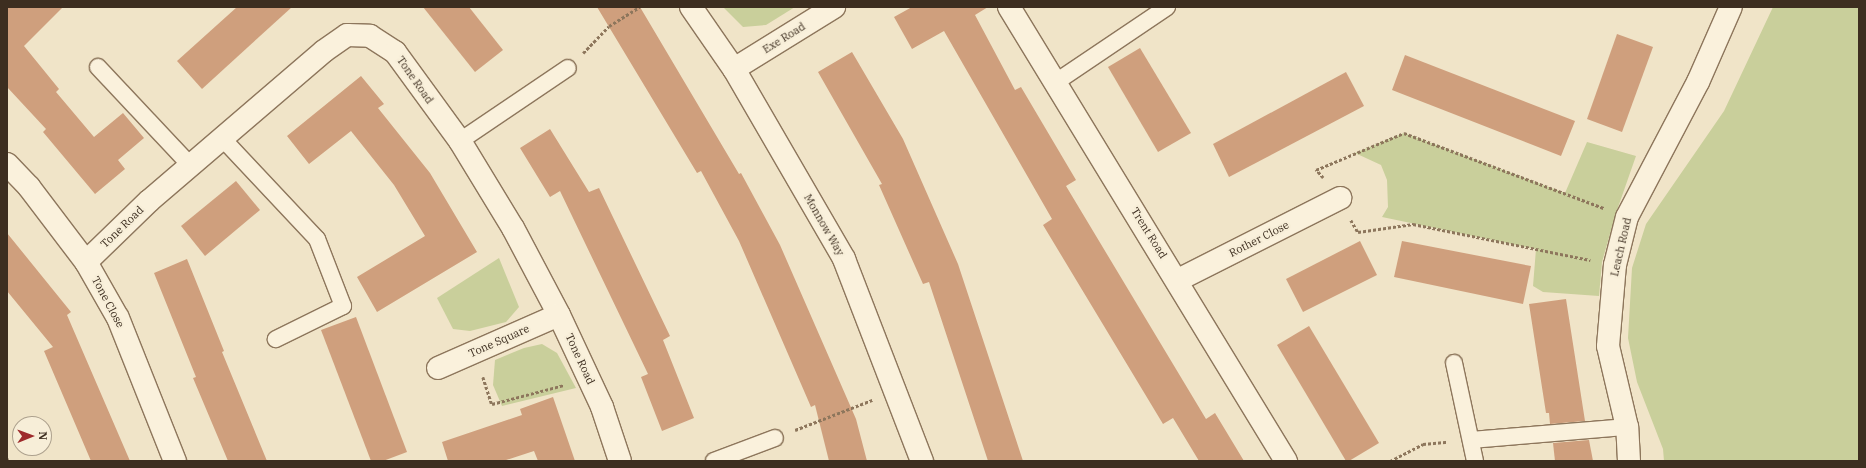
<!DOCTYPE html>
<style>
body{margin:0}
#map{position:relative;width:1866px;height:468px;overflow:hidden;background:#f0e4c8;font-family:"IBM Plex Serif",serif}
div>[style]{position:absolute}
.green>*{inset:0;background:#c9cf9b}
.building>*{inset:0;background:#cf9f7d}
.path>*{height:2.5px;margin-top:-1.25px;transform-origin:0;background:repeating-linear-gradient(90deg,#8d765c 0 3px,transparent 0 5px)}
.roads{filter:drop-shadow(1px 0 #8d765c) drop-shadow(-1px 0 #8d765c) drop-shadow(0 1px #8d765c) drop-shadow(0 -1px #8d765c)}
.lane>*{height:16px;margin:-8px;padding:0 8px;transform-origin:8px;border-radius:8px;background:#faf1dc}
.street>*{height:22px;margin:-11px;padding:0 11px;transform-origin:11px;border-radius:11px;background:#faf1dc}
.secondary>*{height:22px;margin:-11px;padding:0 11px;transform-origin:11px;border-radius:11px;background:#faf1dc}
span{translate:-50% -50%;white-space:nowrap;text-align:center;line-height:1.15;-webkit-text-stroke:4px #f7eed8;paint-order:stroke}
.street-label{font-size:11px;color:#3d2e20}
.frame{position:absolute;inset:0;border:8px solid #3d2e20;pointer-events:none}
.north{position:absolute;left:12px;top:416px;width:40px;height:40px;box-sizing:border-box;background:#f7eed8;border:1px solid #ada18e;border-radius:50%;rotate:89deg;font-size:11px;font-weight:700;line-height:16px;text-align:center;color:#3d2e20}
.north::after{content:'';display:block;margin:auto;width:14px;height:18px;background:#9e2a2b;clip-path:polygon(50% 0,100% 100%,50% 72%,0 100%)}
</style>
<div id="map">
<div class="green">
<div style="clip-path:polygon(723px 7px,795px 7px,766px 25px,743px 27px)"></div>
<div style="clip-path:polygon(1773px 7px,1859px 7px,1859px 461px,1664px 461px,1663px 449px,1637px 382px,1628px 338px,1632px 268px,1646px 224px,1724px 111px)"></div>
<div style="clip-path:polygon(1404px 133px,1565px 193px,1587px 142px,1636px 156px,1616px 213px,1602px 262px,1599px 296px,1543px 292px,1533px 286px,1536px 249px,1382px 217px,1388px 207px,1387px 180px,1381px 165px,1355px 153px)"></div>
<div style="clip-path:polygon(499px 258px,519px 307px,506px 322px,470px 331px,453px 329px,437px 298px)"></div>
<div style="clip-path:polygon(542px 344px,557px 353px,576px 388px,502px 406px,493px 385px,495px 360px,524px 348px)"></div>
</div>
<div class="building">
<div style="clip-path:polygon(7px 7px,63px 7px,24px 46px,59px 89px,56px 92px,94px 137px,123px 113px,144px 138px,118px 160px,125px 169px,95px 194px,43px 132px,46px 129px,7px 87px)"></div>
<div style="clip-path:polygon(237px 7px,292px 7px,202px 89px,177px 61px)"></div>
<div style="clip-path:polygon(423px 7px,469px 7px,503px 50px,475px 72px)"></div>
<div style="clip-path:polygon(597px 7px,640px 7px,739px 174px,741px 173px,780px 245px,856px 419px,867px 461px,829px 461px,815px 405px,811px 407px,739px 241px,701px 171px,697px 173px)"></div>
<div style="clip-path:polygon(912px 7px,988px 7px,975px 15px,1015px 90px,1021px 87px,1076px 180px,1066px 186px,1206px 419px,1215px 413px,1244px 461px,1199px 461px,1173px 418px,1163px 424px,1043px 225px,1052px 219px,944px 31px,912px 49px,894px 17px)"></div>
<div style="clip-path:polygon(1617px 34px,1653px 47px,1622px 132px,1587px 119px)"></div>
<div style="clip-path:polygon(1140px 48px,1191px 133px,1158px 152px,1108px 67px)"></div>
<div style="clip-path:polygon(852px 52px,903px 139px,958px 264px,1023px 461px,988px 461px,929px 282px,923px 284px,879px 185px,882px 184px,818px 72px)"></div>
<div style="clip-path:polygon(1405px 55px,1575px 121px,1561px 156px,1392px 90px)"></div>
<div style="clip-path:polygon(1346px 72px,1364px 106px,1229px 177px,1213px 144px)"></div>
<div style="clip-path:polygon(361px 76px,384px 104px,378px 108px,430px 173px,477px 252px,377px 312px,357px 277px,425px 236px,394px 185px,351px 131px,309px 164px,287px 136px)"></div>
<div style="clip-path:polygon(550px 129px,589px 192px,599px 188px,670px 336px,663px 340px,694px 418px,662px 431px,641px 377px,648px 374px,560px 191px,550px 197px,520px 148px)"></div>
<div style="clip-path:polygon(236px 181px,260px 210px,205px 256px,181px 226px)"></div>
<div style="clip-path:polygon(7px 233px,71px 312px,67px 315px,130px 461px,91px 461px,44px 351px,53px 347px,7px 291px)"></div>
<div style="clip-path:polygon(1360px 241px,1377px 275px,1303px 312px,1286px 279px)"></div>
<div style="clip-path:polygon(1402px 241px,1531px 266px,1523px 304px,1394px 277px)"></div>
<div style="clip-path:polygon(187px 259px,224px 351px,222px 352px,267px 461px,228px 461px,193px 378px,196px 377px,154px 273px)"></div>
<div style="clip-path:polygon(1566px 299px,1585px 421px,1550px 424px,1549px 413px,1546px 413px,1529px 304px)"></div>
<div style="clip-path:polygon(356px 317px,407px 452px,383px 461px,371px 461px,321px 330px)"></div>
<div style="clip-path:polygon(1309px 326px,1379px 443px,1349px 461px,1346px 461px,1277px 345px)"></div>
<div style="clip-path:polygon(553px 397px,575px 461px,538px 461px,534px 451px,503px 461px,448px 461px,442px 442px,522px 415px,520px 409px)"></div>
<div style="clip-path:polygon(1589px 440px,1593px 461px,1555px 461px,1553px 443px)"></div>
</div>
<div class="path">
<div style="left:583px;top:53px;width:37px;rotate:-46deg"></div>
<div style="left:609px;top:26px;width:36px;rotate:-32deg"></div>
<div style="left:1323px;top:178px;width:11px;rotate:-131deg"></div>
<div style="left:1316px;top:170px;width:95px;rotate:-22.8deg"></div>
<div style="left:1404px;top:133px;width:214px;rotate:20.6deg"></div>
<div style="left:1351px;top:220px;width:14px;rotate:60deg"></div>
<div style="left:1358px;top:232px;width:56px;rotate:-8.3deg"></div>
<div style="left:1413px;top:224px;width:181px;rotate:11.5deg"></div>
<div style="left:483px;top:377px;width:28px;rotate:72deg"></div>
<div style="left:492px;top:404px;width:74px;rotate:-14.8deg"></div>
<div style="left:795px;top:430px;width:83px;rotate:-21.3deg"></div>
<div style="left:7px;top:458px;width:3px;rotate:72deg"></div>
<div style="left:1390px;top:461px;width:37px;rotate:-27deg"></div>
<div style="left:1423px;top:444px;width:25px;rotate:-5deg"></div>
</div>
<div class="roads">
<div class="lane">
<div style="left:98px;top:67px;width:134px;rotate:46.8deg"></div>
<div style="left:1056px;top:82px;width:134px;rotate:-34deg"></div>
<div style="left:222px;top:138px;width:139px;rotate:46.8deg"></div>
<div style="left:317px;top:239px;width:72px;rotate:68.8deg"></div>
<div style="left:343px;top:306px;width:75px;rotate:153.8deg"></div>
<div style="left:460px;top:141px;width:130px;rotate:-34.1deg"></div>
<div style="left:1454px;top:363px;width:100px;rotate:77.9deg"></div>
<div style="left:1471px;top:440px;width:157px;rotate:-4.8deg"></div>
<div style="left:714px;top:461px;width:65px;rotate:-20.7deg"></div>
</div>
<div class="street">
<div style="left:1009px;top:7px;width:532px;rotate:58.61deg"></div>
<div style="left:734px;top:69px;width:118px;rotate:-31.8deg"></div>
<div style="left:7px;top:164px;width:32px;rotate:46deg"></div>
<div style="left:29px;top:187px;width:94px;rotate:52.8deg"></div>
<div style="left:86px;top:262px;width:64px;rotate:60.3deg"></div>
<div style="left:118px;top:318px;width:154px;rotate:68.3deg"></div>
<div style="left:86px;top:262px;width:88px;rotate:-44.1deg"></div>
<div style="left:149px;top:201px;width:230px;rotate:-40.6deg"></div>
<div style="left:324px;top:51px;width:28px;rotate:-35deg"></div>
<div style="left:347px;top:35px;width:23px;rotate:2deg"></div>
<div style="left:370px;top:36px;width:30px;rotate:33deg"></div>
<div style="left:395px;top:52px;width:110px;rotate:53.9deg"></div>
<div style="left:460px;top:141px;width:102px;rotate:58.7deg"></div>
<div style="left:513px;top:228px;width:98px;rotate:62.1deg"></div>
<div style="left:559px;top:315px;width:102px;rotate:64.9deg"></div>
<div style="left:602px;top:407px;width:57px;rotate:71.6deg"></div>
<div style="left:1178px;top:280px;width:182px;rotate:-26.8deg"></div>
<div style="left:438px;top:368px;width:132px;rotate:-23.7deg"></div>
<div style="left:1629px;top:461px;width:34px;rotate:-93deg"></div>
<div style="left:1627px;top:427px;width:83px;rotate:-103.2deg"></div>
<div style="left:1608px;top:346px;width:81px;rotate:-85.1deg"></div>
<div style="left:1615px;top:265px;width:49px;rotate:-76deg"></div>
<div style="left:1627px;top:217px;width:153px;rotate:-62.3deg"></div>
<div style="left:1698px;top:82px;width:82px;rotate:-66.3deg"></div>
</div>
<div class="secondary">
<div style="left:691px;top:7px;width:75px;rotate:55.3deg"></div>
<div style="left:734px;top:69px;width:220px;rotate:59.9deg"></div>
<div style="left:844px;top:259px;width:217px;rotate:68.9deg"></div>
</div>
</div>
<div class="street-label">
<span style="left:784px;top:38px;rotate:-32deg">Exe Road</span>
<span style="left:415px;top:80px;rotate:55deg">Tone Road</span>
<span style="left:824px;top:225px;rotate:60deg">Monnow Way</span>
<span style="left:122px;top:227px;rotate:-44deg">Tone Road</span>
<span style="left:1149px;top:233px;rotate:58deg">Trent Road</span>
<span style="left:1259px;top:239px;rotate:-27deg">Rother Close</span>
<span style="left:1621px;top:247px;rotate:-77deg">Leach Road</span>
<span style="left:108px;top:302px;rotate:62deg">Tone Close</span>
<span style="left:499px;top:341px;rotate:-24deg">Tone Square</span>
<span style="left:580px;top:359px;rotate:65deg">Tone Road</span>
</div>
<div class="frame"></div>
<div class="north">N</div>
</div>
